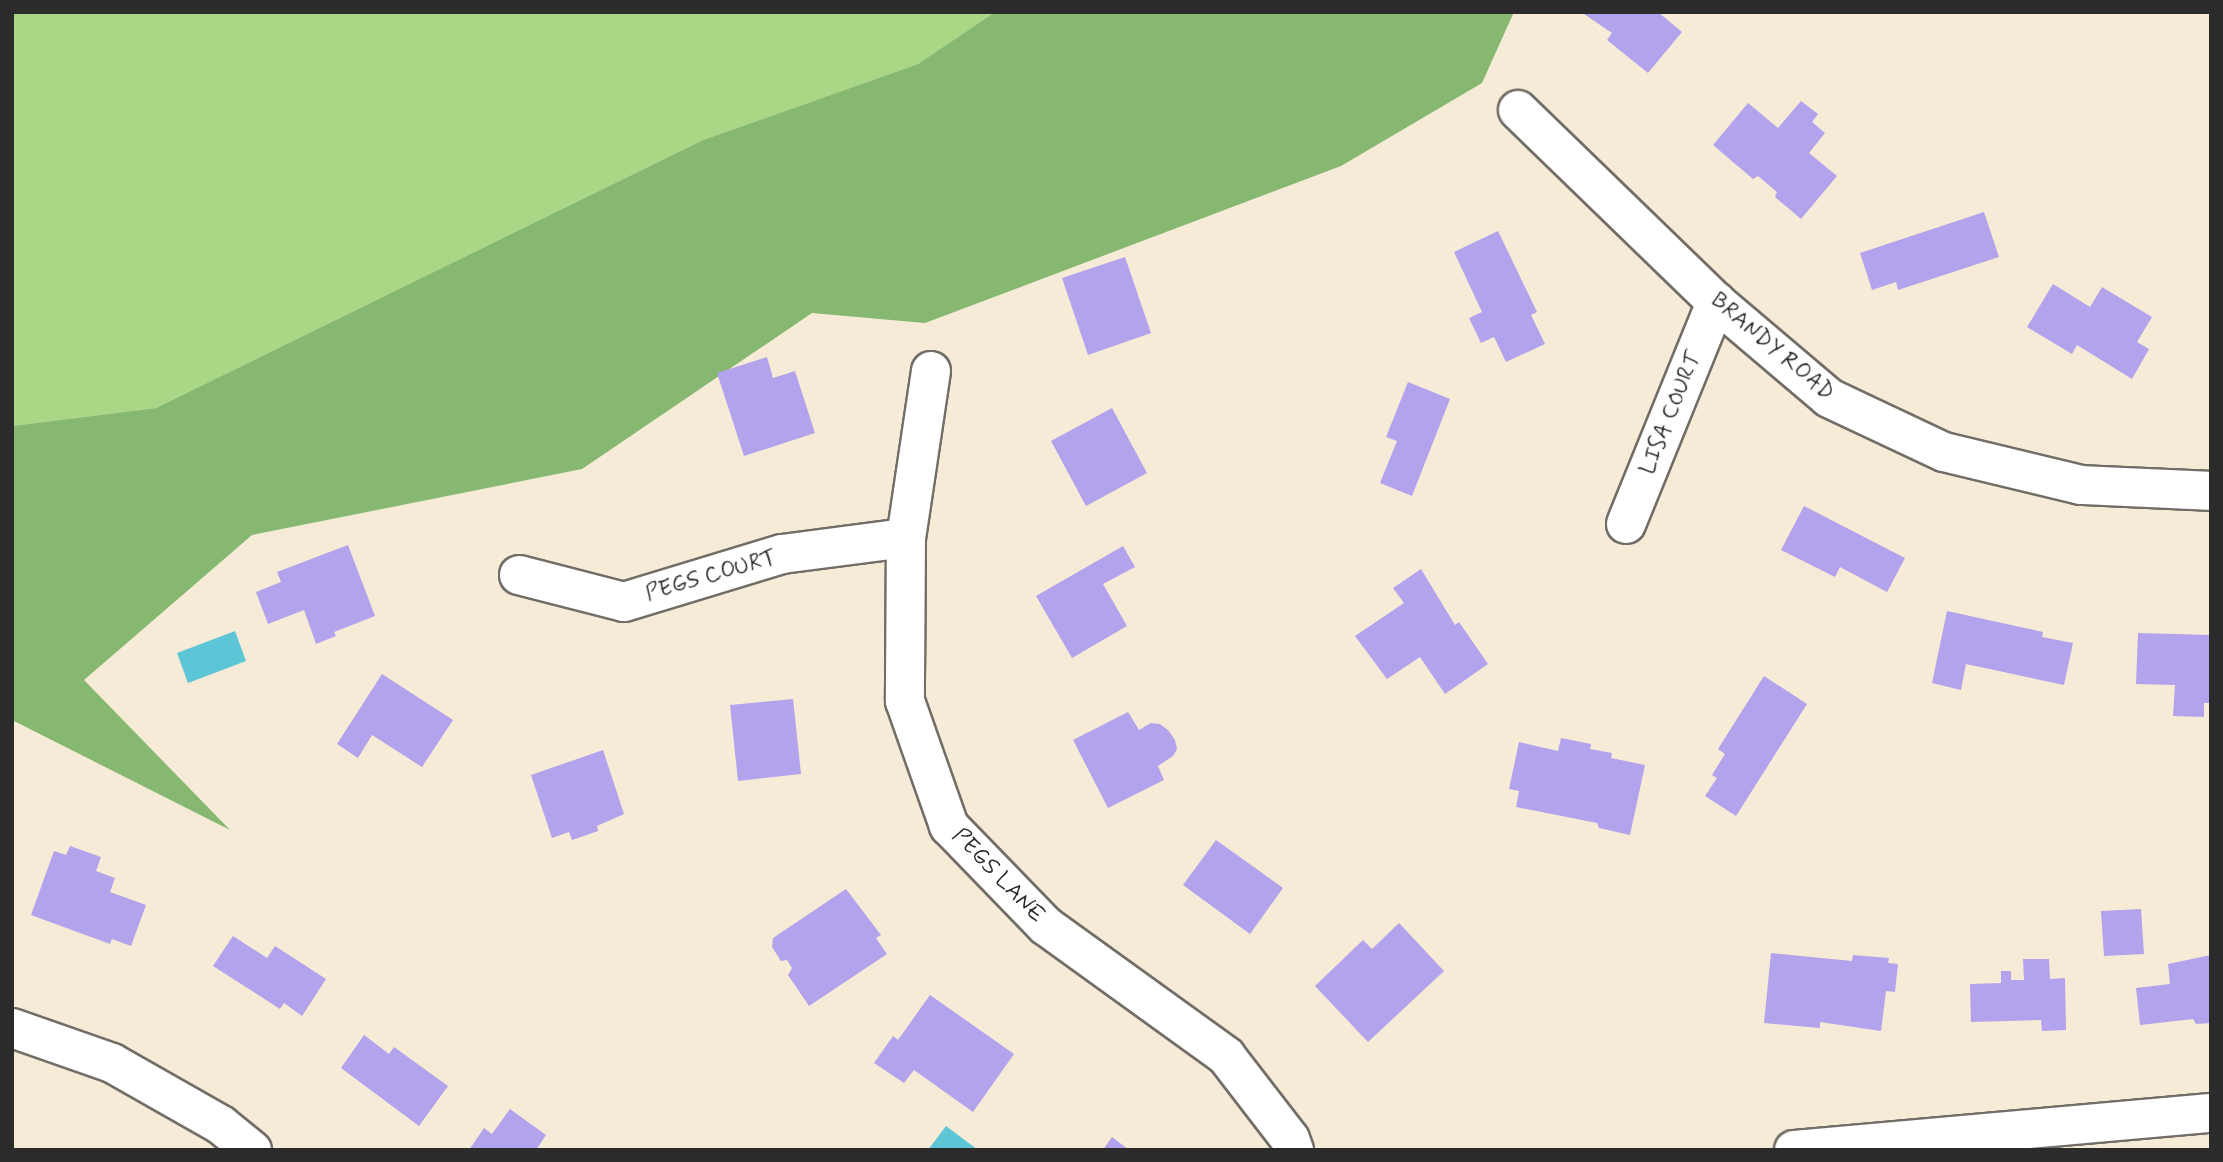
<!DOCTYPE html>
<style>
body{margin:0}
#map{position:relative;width:2223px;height:1162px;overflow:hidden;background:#f5ebd7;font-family:Mynerve,sans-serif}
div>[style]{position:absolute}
.green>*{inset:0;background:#a9d785}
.forest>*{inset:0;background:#86b872}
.water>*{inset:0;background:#5cc6d7}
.building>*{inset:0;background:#b3a2ec}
.roads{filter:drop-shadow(2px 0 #726e67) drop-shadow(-2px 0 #726e67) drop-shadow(0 2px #726e67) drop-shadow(0 -2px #726e67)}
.minor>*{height:38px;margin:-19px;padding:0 19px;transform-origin:19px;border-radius:19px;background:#fff}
span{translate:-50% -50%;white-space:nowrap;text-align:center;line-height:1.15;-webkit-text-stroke:7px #fff;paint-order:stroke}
.street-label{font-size:23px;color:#2b2b2b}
.frame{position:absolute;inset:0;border:14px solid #2b2b2b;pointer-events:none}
</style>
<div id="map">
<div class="green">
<div style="clip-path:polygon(12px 12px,995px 12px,918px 64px,703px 140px,156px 408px,12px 426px)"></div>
</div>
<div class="forest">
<div style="clip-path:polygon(995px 12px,1514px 12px,1482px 83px,1341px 166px,925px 323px,812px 313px,582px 469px,252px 535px,84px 680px,230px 830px,12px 720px,12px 426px,156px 408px,703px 140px,918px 64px)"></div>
</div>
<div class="water">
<div style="clip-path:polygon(235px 631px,246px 661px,188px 683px,177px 653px)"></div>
<div style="clip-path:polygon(946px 1126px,978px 1150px,928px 1150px)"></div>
</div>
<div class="building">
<div style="clip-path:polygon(1581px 12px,1658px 12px,1682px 32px,1648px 73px,1607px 40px,1612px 33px)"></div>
<div style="clip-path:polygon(1801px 101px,1818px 114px,1812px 122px,1825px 133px,1809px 153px,1837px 176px,1801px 219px,1775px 197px,1777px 192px,1758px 176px,1753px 179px,1713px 145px,1748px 103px,1778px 128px)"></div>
<div style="clip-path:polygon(1984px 212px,1999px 257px,1898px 290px,1896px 282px,1872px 290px,1860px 253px)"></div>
<div style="clip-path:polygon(1498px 231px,1537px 312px,1531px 315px,1545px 344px,1506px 362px,1494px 337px,1481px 343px,1469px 318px,1482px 312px,1454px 252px)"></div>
<div style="clip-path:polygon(1125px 257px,1151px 333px,1088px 355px,1062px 278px)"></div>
<div style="clip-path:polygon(2053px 284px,2090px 307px,2102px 287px,2152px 317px,2137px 342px,2149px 349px,2132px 379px,2077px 345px,2072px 354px,2027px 327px)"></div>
<div style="clip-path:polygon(767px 357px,773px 378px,795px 371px,815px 433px,744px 456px,717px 373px)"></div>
<div style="clip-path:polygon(1408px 382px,1450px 399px,1412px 496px,1380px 483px,1397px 441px,1386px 437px)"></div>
<div style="clip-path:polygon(1112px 408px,1147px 473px,1086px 506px,1051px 441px)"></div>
<div style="clip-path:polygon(1804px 506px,1905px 558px,1887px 592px,1840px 567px,1835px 577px,1781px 550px)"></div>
<div style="clip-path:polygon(348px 545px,375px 616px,334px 632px,336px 636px,316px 644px,304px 610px,268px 624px,256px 592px,281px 582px,277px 572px)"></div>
<div style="clip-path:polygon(1123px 546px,1135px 567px,1103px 584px,1127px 626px,1072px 658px,1036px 596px)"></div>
<div style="clip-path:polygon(1421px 569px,1455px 625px,1459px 622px,1488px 664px,1445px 694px,1420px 657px,1387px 679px,1355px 636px,1404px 603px,1393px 588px)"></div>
<div style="clip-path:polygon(1947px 611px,2043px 632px,2042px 637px,2073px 643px,2064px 685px,1966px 664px,1961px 690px,1932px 683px)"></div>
<div style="clip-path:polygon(2138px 633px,2211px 635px,2211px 703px,2204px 703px,2204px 717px,2173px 716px,2175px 685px,2136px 684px)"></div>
<div style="clip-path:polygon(382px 674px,453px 720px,422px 767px,372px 735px,358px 758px,337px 744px)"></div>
<div style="clip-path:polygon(1764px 676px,1807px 704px,1736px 816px,1705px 796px,1717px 778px,1712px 775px,1725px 754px,1718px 749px)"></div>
<div style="clip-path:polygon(793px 699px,801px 774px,738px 781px,730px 705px)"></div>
<div style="clip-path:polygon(1128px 712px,1139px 730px,1151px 723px,1160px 724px,1168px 730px,1175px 740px,1177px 749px,1173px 756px,1158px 766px,1164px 780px,1108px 808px,1073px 740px)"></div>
<div style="clip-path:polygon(1561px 738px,1591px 744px,1590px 749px,1612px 753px,1611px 758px,1645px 765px,1630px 835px,1599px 828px,1597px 823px,1516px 807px,1519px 791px,1509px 789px,1519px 742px,1558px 751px)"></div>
<div style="clip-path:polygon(603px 750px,624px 814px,597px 826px,598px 831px,572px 840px,569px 832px,552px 838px,531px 775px)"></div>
<div style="clip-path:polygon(1216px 840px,1283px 888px,1250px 934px,1183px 885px)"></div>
<div style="clip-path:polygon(70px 846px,101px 857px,96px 871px,115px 878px,110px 892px,146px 905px,131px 946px,112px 939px,110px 944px,31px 915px,54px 851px,66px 855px)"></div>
<div style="clip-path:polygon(846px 889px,881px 935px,876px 938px,887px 954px,809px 1006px,788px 975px,792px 968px,787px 960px,781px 961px,772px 947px,773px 938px)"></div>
<div style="clip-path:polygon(2141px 909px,2144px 954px,2104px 956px,2101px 911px)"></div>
<div style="clip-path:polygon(1399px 923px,1444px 971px,1368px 1042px,1315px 986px,1363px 940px,1372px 949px)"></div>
<div style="clip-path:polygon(233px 936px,267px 958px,275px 946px,326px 979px,302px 1016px,284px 1003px,280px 1009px,213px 966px)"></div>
<div style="clip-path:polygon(1771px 953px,1852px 961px,1853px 955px,1889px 958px,1888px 963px,1898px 964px,1895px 992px,1886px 991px,1881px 1031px,1820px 1022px,1820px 1028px,1764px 1023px)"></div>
<div style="clip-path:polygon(2211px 955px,2211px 1023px,2196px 1024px,2193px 1019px,2140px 1025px,2136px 988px,2170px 984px,2168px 964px)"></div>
<div style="clip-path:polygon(2023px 959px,2049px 959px,2050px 979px,2065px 978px,2066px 1030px,2042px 1031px,2041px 1020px,1971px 1022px,1970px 984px,2001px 983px,2001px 971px,2011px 971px,2011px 980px,2024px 980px)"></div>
<div style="clip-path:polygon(930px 995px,1014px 1054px,973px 1112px,914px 1070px,904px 1083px,874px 1063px,893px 1036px,898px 1040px)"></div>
<div style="clip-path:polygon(364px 1035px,389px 1054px,394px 1047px,448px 1086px,419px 1126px,341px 1068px)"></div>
<div style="clip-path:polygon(510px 1109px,546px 1135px,536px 1150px,469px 1150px,484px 1128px,492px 1134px)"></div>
<div style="clip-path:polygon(1112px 1137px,1129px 1150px,1103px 1150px)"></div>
</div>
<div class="roads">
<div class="minor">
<div style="left:1518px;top:110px;width:276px;rotate:44.1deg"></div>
<div style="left:1716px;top:302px;width:148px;rotate:40.3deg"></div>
<div style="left:1829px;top:398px;width:127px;rotate:25.2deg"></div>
<div style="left:1944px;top:452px;width:141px;rotate:13.5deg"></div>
<div style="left:2081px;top:485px;width:130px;rotate:2.6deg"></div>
<div style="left:931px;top:371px;width:169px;rotate:98.5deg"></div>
<div style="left:906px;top:538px;width:163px;rotate:90.4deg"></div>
<div style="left:905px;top:701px;width:133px;rotate:70.6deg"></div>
<div style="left:949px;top:826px;width:139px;rotate:45.9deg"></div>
<div style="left:1046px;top:926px;width:222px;rotate:35.8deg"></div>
<div style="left:1226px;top:1056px;width:105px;rotate:52.4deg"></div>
<div style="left:1290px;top:1139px;width:12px;rotate:70deg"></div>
<div style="left:1626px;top:524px;width:240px;rotate:-67.9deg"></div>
<div style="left:519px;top:575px;width:108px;rotate:14.4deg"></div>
<div style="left:624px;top:602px;width:165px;rotate:-16.9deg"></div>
<div style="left:782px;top:554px;width:125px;rotate:-7.4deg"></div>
<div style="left:12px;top:1028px;width:106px;rotate:19.3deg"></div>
<div style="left:112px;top:1063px;width:125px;rotate:29.6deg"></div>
<div style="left:221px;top:1125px;width:40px;rotate:39deg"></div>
<div style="left:1794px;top:1150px;width:419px;rotate:-5.1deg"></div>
</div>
</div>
<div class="street-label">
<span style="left:1772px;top:347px;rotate:40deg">BRANDY ROAD</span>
<span style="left:1671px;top:413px;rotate:-68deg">LISA COURT</span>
<span style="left:711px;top:576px;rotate:-16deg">PEGS COURT</span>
<span style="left:998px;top:876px;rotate:46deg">PEGS LANE</span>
</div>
<div class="frame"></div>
</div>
